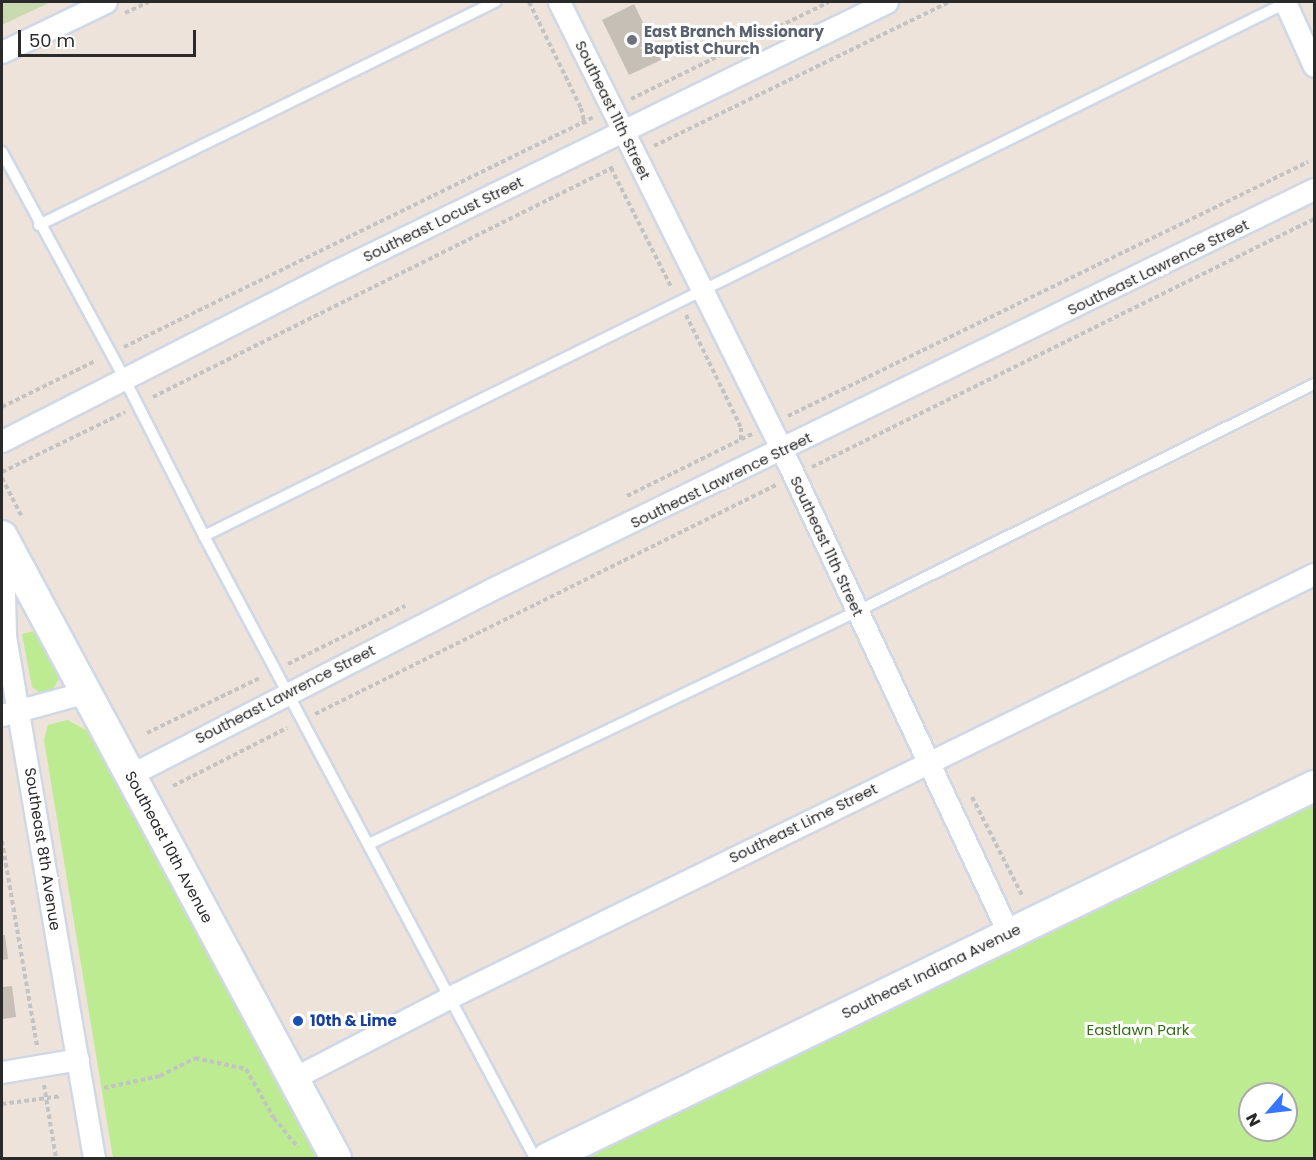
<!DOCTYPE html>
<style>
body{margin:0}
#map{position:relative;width:1316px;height:1160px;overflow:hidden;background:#eee3db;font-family:Poppins,sans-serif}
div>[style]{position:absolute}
.green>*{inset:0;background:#bceb91}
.cemetery>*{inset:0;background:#cadab0}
.building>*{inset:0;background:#c5bfb6}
.path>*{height:4px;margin-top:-2px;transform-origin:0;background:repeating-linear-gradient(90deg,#c3c3c3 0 4.5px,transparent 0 7.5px)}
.roads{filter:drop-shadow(2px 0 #d0d7e5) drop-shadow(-2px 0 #d0d7e5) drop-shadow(0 2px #d0d7e5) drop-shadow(0 -2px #d0d7e5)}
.lane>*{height:10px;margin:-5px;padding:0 5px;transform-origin:5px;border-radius:5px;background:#fff}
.street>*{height:21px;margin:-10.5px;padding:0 10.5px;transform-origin:10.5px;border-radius:10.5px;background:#fff}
.secondary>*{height:30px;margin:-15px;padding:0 15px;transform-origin:15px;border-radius:15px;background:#fff}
.dots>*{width:16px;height:16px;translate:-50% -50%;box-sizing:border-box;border:3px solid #fff;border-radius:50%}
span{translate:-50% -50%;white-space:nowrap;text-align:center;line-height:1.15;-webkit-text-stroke:6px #fff;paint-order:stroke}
.worship-label{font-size:15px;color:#5b616d;font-weight:700}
.left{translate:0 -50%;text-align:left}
.street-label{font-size:15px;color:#2a2a2a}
.transit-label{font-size:15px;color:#164399;font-weight:700}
.park-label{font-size:15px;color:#327012}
.frame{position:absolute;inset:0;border:3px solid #2a2a2a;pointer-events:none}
.north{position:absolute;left:1238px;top:1082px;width:60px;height:60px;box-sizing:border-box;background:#fff;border:2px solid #aaa;border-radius:50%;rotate:242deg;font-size:16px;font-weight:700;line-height:24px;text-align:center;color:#2a2a2a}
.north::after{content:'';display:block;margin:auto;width:21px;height:27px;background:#3777ff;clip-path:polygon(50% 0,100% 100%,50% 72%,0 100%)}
.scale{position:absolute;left:18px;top:30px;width:178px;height:27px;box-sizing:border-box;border:3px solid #2a2a2a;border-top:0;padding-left:8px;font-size:18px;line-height:21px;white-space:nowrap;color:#2a2a2a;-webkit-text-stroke:4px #fff;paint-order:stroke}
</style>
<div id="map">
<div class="green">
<div style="clip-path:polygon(34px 631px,59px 678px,53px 690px,42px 694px,32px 687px,22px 634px)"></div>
<div style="clip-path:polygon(67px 720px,88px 731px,316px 1158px,113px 1158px,44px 740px,48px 725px)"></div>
<div style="clip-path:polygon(evenodd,1314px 802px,1314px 1158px,577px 1158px,1314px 802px,1250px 1094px,1286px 1094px,1286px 1130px,1250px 1130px,1250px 1094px)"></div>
</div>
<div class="cemetery">
<div style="clip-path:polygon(2px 2px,51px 2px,2px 25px)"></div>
</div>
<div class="building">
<div style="clip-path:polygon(634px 4px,661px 60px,629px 75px,602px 20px)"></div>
<div style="clip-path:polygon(2px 935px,5px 935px,8px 959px,2px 960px)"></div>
<div style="clip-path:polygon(12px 986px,16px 1017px,2px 1019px,2px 987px)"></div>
</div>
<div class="path">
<div style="left:529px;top:2px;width:118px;rotate:63.9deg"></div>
<div style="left:581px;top:108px;width:17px;rotate:77deg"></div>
<div style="left:125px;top:13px;width:26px;rotate:-25deg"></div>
<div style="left:631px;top:99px;width:220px;rotate:-26.1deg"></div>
<div style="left:654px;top:146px;width:328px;rotate:-26deg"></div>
<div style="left:611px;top:168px;width:133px;rotate:63.2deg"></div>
<div style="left:686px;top:315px;width:126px;rotate:64deg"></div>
<div style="left:741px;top:428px;width:13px;rotate:90deg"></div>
<div style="left:124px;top:347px;width:523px;rotate:-26.08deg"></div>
<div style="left:153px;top:397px;width:517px;rotate:-26.52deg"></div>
<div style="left:2px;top:407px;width:104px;rotate:-26.3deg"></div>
<div style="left:788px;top:416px;width:579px;rotate:-26.03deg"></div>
<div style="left:812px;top:467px;width:560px;rotate:-26.29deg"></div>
<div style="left:2px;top:472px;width:137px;rotate:-26deg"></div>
<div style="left:2px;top:478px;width:44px;rotate:62.9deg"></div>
<div style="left:627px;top:496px;width:140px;rotate:-26.4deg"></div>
<div style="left:288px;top:664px;width:131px;rotate:-26.4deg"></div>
<div style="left:315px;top:714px;width:515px;rotate:-26.42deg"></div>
<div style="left:147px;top:733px;width:126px;rotate:-26deg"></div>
<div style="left:173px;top:786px;width:128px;rotate:-27deg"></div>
<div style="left:972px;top:797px;width:112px;rotate:63deg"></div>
<div style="left:2px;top:841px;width:207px;rotate:80.3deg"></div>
<div style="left:44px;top:1085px;width:74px;rotate:80.7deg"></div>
<div style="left:104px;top:1088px;width:57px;rotate:-12.1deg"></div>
<div style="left:160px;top:1076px;width:39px;rotate:-27deg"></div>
<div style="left:195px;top:1058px;width:52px;rotate:12.2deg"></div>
<div style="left:246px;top:1069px;width:56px;rotate:60.3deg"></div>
<div style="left:274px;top:1118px;width:38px;rotate:51deg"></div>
<div style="left:2px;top:1104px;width:60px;rotate:-7.7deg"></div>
</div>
<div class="roads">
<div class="lane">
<div style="left:2px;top:152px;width:257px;rotate:61.6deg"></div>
<div style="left:124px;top:378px;width:177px;rotate:63.1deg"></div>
<div style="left:204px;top:536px;width:1206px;rotate:-26.23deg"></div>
<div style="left:39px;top:225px;width:508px;rotate:-26.06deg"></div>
<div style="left:204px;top:536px;width:705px;rotate:61.98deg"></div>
<div style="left:369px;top:844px;width:542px;rotate:-25.48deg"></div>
<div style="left:858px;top:611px;width:509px;rotate:-26.46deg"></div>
</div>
<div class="street">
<div style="left:559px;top:2px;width:500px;rotate:63.54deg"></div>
<div style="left:782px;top:450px;width:532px;rotate:64.88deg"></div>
<div style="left:1285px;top:2px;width:70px;rotate:65.6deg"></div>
<div style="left:2px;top:52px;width:115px;rotate:-25.7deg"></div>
<div style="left:2px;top:441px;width:375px;rotate:-27deg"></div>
<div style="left:336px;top:271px;width:613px;rotate:-26.02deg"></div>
<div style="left:3px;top:543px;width:93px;rotate:88.8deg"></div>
<div style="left:5px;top:636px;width:530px;rotate:80.32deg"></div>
<div style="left:2px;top:715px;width:87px;rotate:-15.3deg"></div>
<div style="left:130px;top:775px;width:409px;rotate:-27.2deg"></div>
<div style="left:494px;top:588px;width:912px;rotate:-25.95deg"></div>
<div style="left:2px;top:1072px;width:77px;rotate:-9.7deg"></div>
<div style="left:294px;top:1078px;width:176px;rotate:-27.4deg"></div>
<div style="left:450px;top:997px;width:962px;rotate:-26.09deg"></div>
</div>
<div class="secondary">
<div style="left:2px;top:536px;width:706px;rotate:61.77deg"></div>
<div style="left:548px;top:1158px;width:852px;rotate:-25.9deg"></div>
</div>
</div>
<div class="dots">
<div style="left:632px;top:40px;background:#6b7280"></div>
<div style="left:298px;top:1021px;background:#1a4fb4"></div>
</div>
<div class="worship-label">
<span class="left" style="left:644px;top:40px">East Branch Missionary<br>Baptist Church</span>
</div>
<div class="street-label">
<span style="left:613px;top:110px;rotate:64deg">Southeast 11th Street</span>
<span style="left:443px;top:219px;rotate:-26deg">Southeast Locust Street</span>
<span style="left:1158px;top:267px;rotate:-26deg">Southeast Lawrence Street</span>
<span style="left:721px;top:480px;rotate:-26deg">Southeast Lawrence Street</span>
<span style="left:827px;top:546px;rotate:65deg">Southeast 11th Street</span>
<span style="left:285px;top:694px;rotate:-27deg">Southeast Lawrence Street</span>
<span style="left:803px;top:823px;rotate:-26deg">Southeast Lime Street</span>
<span style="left:169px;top:847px;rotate:62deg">Southeast 10th Avenue</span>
<span style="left:43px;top:849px;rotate:81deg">Southeast 8th Avenue</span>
<span style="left:931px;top:971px;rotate:-26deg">Southeast Indiana Avenue</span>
</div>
<div class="transit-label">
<span class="left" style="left:310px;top:1021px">10th &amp; Lime</span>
</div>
<div class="park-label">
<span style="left:1138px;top:1030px">Eastlawn Park</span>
</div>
<div class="frame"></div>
<div class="north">N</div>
<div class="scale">50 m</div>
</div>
